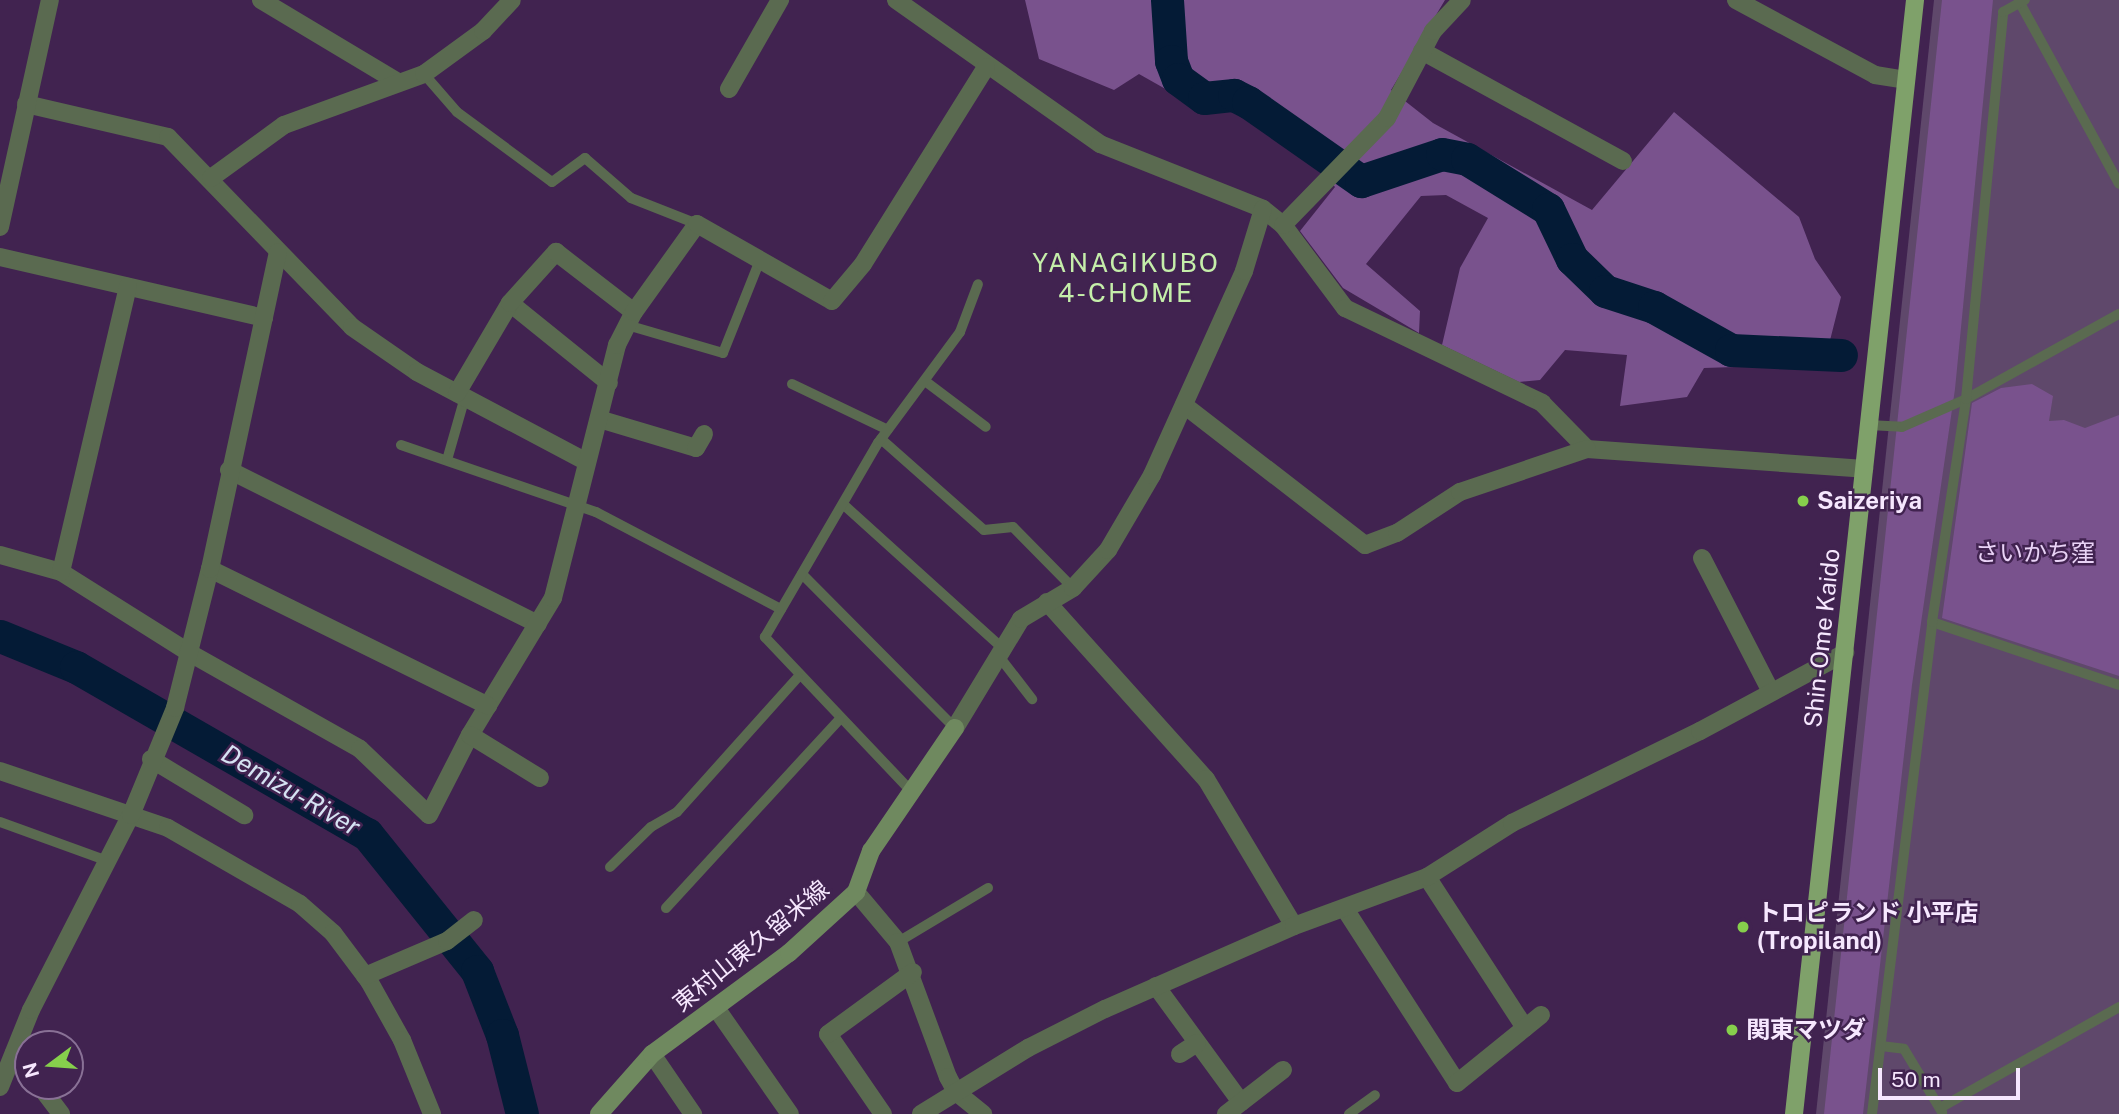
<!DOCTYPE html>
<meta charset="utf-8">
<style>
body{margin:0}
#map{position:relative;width:2119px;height:1114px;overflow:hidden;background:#412350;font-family:"Public Sans","Noto Sans JP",sans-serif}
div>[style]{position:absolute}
.green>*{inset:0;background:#5f486b}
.forest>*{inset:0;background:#79528d}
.river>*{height:33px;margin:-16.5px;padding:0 16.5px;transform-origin:16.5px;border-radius:16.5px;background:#041b36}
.service>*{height:10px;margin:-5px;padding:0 5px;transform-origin:5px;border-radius:5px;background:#5a6a50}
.minor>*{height:18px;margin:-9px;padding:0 9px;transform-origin:9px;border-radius:9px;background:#5a6a50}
.secondary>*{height:18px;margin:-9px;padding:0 9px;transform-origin:9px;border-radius:9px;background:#6f895f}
.primary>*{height:18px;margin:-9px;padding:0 9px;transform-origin:9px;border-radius:9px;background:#7fa16a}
.dots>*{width:19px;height:19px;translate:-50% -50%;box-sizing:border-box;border:4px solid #412350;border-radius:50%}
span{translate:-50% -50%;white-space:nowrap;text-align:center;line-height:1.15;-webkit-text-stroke:5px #412350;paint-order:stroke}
.poi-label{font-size:24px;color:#f6e7fe;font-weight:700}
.left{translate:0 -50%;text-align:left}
.park-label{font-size:24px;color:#e9d3f6}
.street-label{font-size:24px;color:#f6e7fe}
.neighbourhood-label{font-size:26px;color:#c5eeaa;letter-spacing:2px}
.water-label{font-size:26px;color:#d6e3f3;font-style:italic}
.north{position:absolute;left:14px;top:1030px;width:70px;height:70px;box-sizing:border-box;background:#412350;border:2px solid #897196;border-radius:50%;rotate:254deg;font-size:19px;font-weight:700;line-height:28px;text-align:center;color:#f6e7fe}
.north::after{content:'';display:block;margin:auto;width:24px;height:32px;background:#86cf4c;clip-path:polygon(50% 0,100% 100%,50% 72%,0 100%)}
.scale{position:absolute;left:1878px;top:1068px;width:142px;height:32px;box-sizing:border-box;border:4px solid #f6e7fe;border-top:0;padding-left:9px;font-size:21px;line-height:24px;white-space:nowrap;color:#f6e7fe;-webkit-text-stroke:5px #412350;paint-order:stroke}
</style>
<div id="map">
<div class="green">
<div style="clip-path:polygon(1934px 0,2119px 0,2119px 1114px,1816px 1114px)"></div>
</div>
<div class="forest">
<div style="clip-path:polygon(1025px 0,1445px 0,1391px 90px,1433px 123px,1592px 210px,1674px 112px,1799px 217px,1815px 259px,1841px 297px,1824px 364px,1704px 368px,1687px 397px,1620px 406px,1627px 355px,1565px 350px,1540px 380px,1519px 382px,1442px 345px,1460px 268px,1488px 218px,1446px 195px,1421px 196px,1366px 264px,1420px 311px,1419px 333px,1343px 288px,1300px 231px,1335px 187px,1323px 172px,1234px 105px,1185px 100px,1139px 74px,1114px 90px,1039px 59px)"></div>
<div style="clip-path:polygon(1942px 0,1993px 0,1955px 389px,1912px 685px,1863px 1114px,1824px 1114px)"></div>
<div style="clip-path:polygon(2032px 384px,2053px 396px,2049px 421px,2064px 420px,2085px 428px,2119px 415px,2119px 676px,1942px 618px,1972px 403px,2001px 388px)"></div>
</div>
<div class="river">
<div style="left:1167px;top:0;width:61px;rotate:86.2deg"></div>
<div style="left:1171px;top:61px;width:19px;rotate:69deg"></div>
<div style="left:1178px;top:79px;width:32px;rotate:36deg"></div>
<div style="left:1204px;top:98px;width:30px;rotate:-6deg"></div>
<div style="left:1234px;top:95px;width:16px;rotate:27deg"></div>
<div style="left:1248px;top:102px;width:138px;rotate:35deg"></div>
<div style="left:1361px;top:181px;width:85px;rotate:-18.4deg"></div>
<div style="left:1442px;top:154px;width:25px;rotate:11deg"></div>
<div style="left:1467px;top:159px;width:95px;rotate:31.7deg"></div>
<div style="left:1548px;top:209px;width:55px;rotate:64.4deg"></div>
<div style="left:1572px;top:259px;width:46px;rotate:44.1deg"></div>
<div style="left:1605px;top:291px;width:52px;rotate:18.1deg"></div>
<div style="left:1654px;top:307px;width:88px;rotate:29.2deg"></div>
<div style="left:1731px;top:350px;width:110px;rotate:2.6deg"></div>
<div style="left:0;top:636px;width:82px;rotate:22.2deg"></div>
<div style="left:76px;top:667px;width:336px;rotate:29.9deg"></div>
<div style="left:367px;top:834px;width:176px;rotate:51.2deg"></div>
<div style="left:477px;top:971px;width:69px;rotate:68.7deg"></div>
<div style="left:502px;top:1035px;width:81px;rotate:75.8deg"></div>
</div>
<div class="service">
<div style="left:2020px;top:3px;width:206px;rotate:61.3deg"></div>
<div style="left:424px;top:74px;width:50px;rotate:49deg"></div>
<div style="left:457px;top:112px;width:118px;rotate:36.4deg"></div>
<div style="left:552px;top:182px;width:41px;rotate:-36deg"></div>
<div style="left:585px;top:158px;width:61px;rotate:41deg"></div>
<div style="left:631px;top:198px;width:71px;rotate:21.5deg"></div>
<div style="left:627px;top:325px;width:100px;rotate:16.3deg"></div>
<div style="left:723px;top:353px;width:100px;rotate:-68.3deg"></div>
<div style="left:925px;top:381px;width:76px;rotate:37deg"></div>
<div style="left:792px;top:384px;width:106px;rotate:25.6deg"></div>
<div style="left:1869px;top:425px;width:33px;rotate:3deg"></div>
<div style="left:1902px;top:427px;width:70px;rotate:-23.6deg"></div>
<div style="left:1966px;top:399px;width:175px;rotate:-29.1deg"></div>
<div style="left:881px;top:439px;width:137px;rotate:41.5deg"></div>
<div style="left:984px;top:530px;width:29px;rotate:-6deg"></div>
<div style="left:1013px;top:527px;width:86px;rotate:45.5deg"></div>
<div style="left:401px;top:445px;width:206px;rotate:19deg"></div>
<div style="left:596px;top:512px;width:209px;rotate:27.7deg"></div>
<div style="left:447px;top:460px;width:66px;rotate:-74.1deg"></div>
<div style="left:844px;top:505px;width:212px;rotate:42.1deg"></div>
<div style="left:802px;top:574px;width:217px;rotate:45.2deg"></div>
<div style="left:1932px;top:622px;width:197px;rotate:18.6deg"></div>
<div style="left:998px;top:655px;width:56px;rotate:52.3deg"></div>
<div style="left:910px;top:790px;width:211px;rotate:-133.5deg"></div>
<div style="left:765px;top:637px;width:225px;rotate:-59.8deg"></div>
<div style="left:878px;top:443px;width:138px;rotate:-53.5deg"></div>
<div style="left:960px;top:332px;width:51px;rotate:-69.4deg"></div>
<div style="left:0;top:822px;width:112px;rotate:19.9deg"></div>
<div style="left:610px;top:867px;width:57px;rotate:-44.3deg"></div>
<div style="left:651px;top:827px;width:30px;rotate:-30deg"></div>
<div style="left:677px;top:812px;width:181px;rotate:-48.1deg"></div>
<div style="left:666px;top:908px;width:255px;rotate:-47.4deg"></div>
<div style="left:898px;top:942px;width:105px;rotate:-31deg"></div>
<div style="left:1881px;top:1046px;width:23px;rotate:7deg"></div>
<div style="left:1904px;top:1049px;width:74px;rotate:58.9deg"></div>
<div style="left:1940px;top:1108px;width:206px;rotate:-29.4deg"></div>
<div style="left:1349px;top:1114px;width:32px;rotate:-36deg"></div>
<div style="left:1872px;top:1114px;width:496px;rotate:-83deg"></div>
<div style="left:1932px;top:622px;width:226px;rotate:-81.3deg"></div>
<div style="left:1966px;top:399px;width:389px;rotate:-84.5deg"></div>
<div style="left:2003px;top:12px;width:25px;rotate:-29deg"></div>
</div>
<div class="minor">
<div style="left:261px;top:0;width:160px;rotate:30.9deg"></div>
<div style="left:896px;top:0;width:250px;rotate:35.2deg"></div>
<div style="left:1100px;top:144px;width:175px;rotate:21.7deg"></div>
<div style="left:1263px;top:209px;width:26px;rotate:39deg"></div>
<div style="left:1283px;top:225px;width:104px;rotate:53.2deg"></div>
<div style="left:1345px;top:308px;width:219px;rotate:25.7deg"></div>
<div style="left:1542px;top:403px;width:64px;rotate:45.6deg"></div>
<div style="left:1587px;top:449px;width:278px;rotate:4.1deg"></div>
<div style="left:1736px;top:0;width:158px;rotate:28.3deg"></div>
<div style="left:1875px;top:75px;width:31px;rotate:9deg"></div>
<div style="left:1422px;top:51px;width:229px;rotate:28.7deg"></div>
<div style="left:729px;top:89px;width:103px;rotate:-60.2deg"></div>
<div style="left:26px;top:104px;width:146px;rotate:13.1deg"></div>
<div style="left:168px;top:137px;width:264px;rotate:45.9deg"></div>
<div style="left:352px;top:327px;width:79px;rotate:34.7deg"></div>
<div style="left:417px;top:372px;width:192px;rotate:27.9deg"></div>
<div style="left:211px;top:178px;width:90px;rotate:-36deg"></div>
<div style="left:284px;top:125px;width:149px;rotate:-20deg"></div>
<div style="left:424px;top:74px;width:73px;rotate:-36.1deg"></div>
<div style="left:483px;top:31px;width:42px;rotate:-46.9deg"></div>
<div style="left:1283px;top:225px;width:149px;rotate:-45.8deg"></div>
<div style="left:1387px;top:118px;width:98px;rotate:-62.1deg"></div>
<div style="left:1433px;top:31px;width:42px;rotate:-46.9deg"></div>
<div style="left:0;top:227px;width:232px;rotate:-77.6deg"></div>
<div style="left:0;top:257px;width:271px;rotate:13deg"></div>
<div style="left:510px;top:303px;width:127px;rotate:38.9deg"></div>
<div style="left:457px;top:393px;width:104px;rotate:-59.5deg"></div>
<div style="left:510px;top:303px;width:69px;rotate:-48deg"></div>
<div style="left:556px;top:252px;width:98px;rotate:37.6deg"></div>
<div style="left:1184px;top:405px;width:229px;rotate:37.7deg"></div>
<div style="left:1365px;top:545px;width:34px;rotate:-21deg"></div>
<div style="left:1397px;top:533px;width:75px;rotate:-33.1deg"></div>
<div style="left:1460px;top:492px;width:134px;rotate:-18.7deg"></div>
<div style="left:599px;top:419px;width:101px;rotate:16.6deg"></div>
<div style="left:696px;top:448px;width:16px;rotate:-60deg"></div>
<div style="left:229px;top:470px;width:345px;rotate:26.5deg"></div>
<div style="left:0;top:555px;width:63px;rotate:15.6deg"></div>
<div style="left:61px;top:572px;width:150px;rotate:32.2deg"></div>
<div style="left:188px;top:652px;width:197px;rotate:29.4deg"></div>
<div style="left:360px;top:749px;width:95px;rotate:43.7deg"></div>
<div style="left:429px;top:815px;width:90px;rotate:-62.9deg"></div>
<div style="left:470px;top:735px;width:160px;rotate:-58.8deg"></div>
<div style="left:553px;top:598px;width:261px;rotate:-75.8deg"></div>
<div style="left:617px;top:345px;width:37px;rotate:-63deg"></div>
<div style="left:634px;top:312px;width:108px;rotate:-54.4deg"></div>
<div style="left:697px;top:224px;width:155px;rotate:29.7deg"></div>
<div style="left:832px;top:301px;width:48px;rotate:-50deg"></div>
<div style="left:863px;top:264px;width:232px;rotate:-58deg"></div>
<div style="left:1702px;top:558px;width:148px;rotate:62.7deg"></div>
<div style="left:210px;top:569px;width:310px;rotate:26.2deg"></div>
<div style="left:61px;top:572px;width:293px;rotate:-76.8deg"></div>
<div style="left:1047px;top:602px;width:238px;rotate:48.1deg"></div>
<div style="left:1206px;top:779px;width:171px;rotate:59.1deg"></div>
<div style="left:955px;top:728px;width:127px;rotate:-58.8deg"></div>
<div style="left:1021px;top:619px;width:61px;rotate:-30.8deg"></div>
<div style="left:1073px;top:588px;width:52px;rotate:-47.4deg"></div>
<div style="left:1108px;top:550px;width:87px;rotate:-59.6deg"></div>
<div style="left:1152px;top:475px;width:224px;rotate:-65.7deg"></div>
<div style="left:1244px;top:271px;width:65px;rotate:-73deg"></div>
<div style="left:470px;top:735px;width:82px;rotate:31.6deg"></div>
<div style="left:151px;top:759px;width:109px;rotate:31.1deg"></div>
<div style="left:0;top:771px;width:177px;rotate:18.7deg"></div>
<div style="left:168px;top:828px;width:152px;rotate:29.9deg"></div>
<div style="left:300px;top:904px;width:44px;rotate:41.3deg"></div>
<div style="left:333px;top:933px;width:60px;rotate:53.1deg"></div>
<div style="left:369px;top:981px;width:68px;rotate:60.8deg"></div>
<div style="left:402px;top:1040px;width:80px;rotate:67.9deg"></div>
<div style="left:1427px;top:877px;width:180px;rotate:57deg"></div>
<div style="left:856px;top:892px;width:65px;rotate:50deg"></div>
<div style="left:898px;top:942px;width:144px;rotate:69.7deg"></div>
<div style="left:948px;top:1077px;width:17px;rotate:62deg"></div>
<div style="left:956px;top:1092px;width:35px;rotate:39deg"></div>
<div style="left:1345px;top:909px;width:207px;rotate:57.2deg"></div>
<div style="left:1457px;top:1083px;width:108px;rotate:-39deg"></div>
<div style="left:365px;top:976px;width:89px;rotate:-23.1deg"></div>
<div style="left:447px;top:941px;width:34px;rotate:-38deg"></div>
<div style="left:1156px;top:986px;width:144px;rotate:53.8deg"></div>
<div style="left:716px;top:1008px;width:129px;rotate:55.1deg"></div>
<div style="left:14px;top:1053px;width:23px;rotate:52deg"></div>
<div style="left:652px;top:1054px;width:73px;rotate:55.7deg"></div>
<div style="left:1180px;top:1054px;width:20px;rotate:-33deg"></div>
<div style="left:40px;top:1086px;width:35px;rotate:53deg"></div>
<div style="left:0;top:1087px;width:83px;rotate:-68.1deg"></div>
<div style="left:31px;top:1010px;width:219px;rotate:-62.9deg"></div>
<div style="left:131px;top:815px;width:116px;rotate:-67.6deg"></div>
<div style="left:175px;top:708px;width:143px;rotate:-75.9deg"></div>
<div style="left:210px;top:569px;width:324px;rotate:-77.9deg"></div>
<div style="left:883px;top:1114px;width:97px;rotate:-124.5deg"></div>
<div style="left:828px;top:1034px;width:105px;rotate:-36.1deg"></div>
<div style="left:921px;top:1114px;width:126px;rotate:-31.7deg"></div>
<div style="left:1028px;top:1048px;width:86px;rotate:-26.9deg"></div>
<div style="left:1105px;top:1009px;width:206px;rotate:-23.7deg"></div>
<div style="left:1294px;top:926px;width:142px;rotate:-20.2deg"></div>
<div style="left:1427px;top:877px;width:101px;rotate:-32.4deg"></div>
<div style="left:1512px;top:823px;width:209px;rotate:-26.1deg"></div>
<div style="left:1700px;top:731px;width:165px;rotate:-28.3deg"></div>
<div style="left:1226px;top:1114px;width:72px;rotate:-37.7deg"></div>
</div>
<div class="secondary">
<div style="left:599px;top:1114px;width:80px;rotate:-48.5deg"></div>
<div style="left:652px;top:1054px;width:170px;rotate:-36.4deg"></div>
<div style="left:789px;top:953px;width:91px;rotate:-42.3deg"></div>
<div style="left:856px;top:892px;width:44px;rotate:-69.9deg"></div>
<div style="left:871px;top:851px;width:149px;rotate:-55.7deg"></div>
</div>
<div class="primary">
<div style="left:1794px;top:1114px;width:1121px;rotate:-83.8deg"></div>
</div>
<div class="dots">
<div style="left:1803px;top:501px;background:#86cf4c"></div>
<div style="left:1743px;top:927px;background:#86cf4c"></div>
<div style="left:1732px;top:1030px;background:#86cf4c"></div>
</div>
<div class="poi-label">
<span class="left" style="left:1817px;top:501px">Saizeriya</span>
<span class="left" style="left:1757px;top:927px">トロピランド 小平店<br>(Tropiland)</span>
<span class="left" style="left:1746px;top:1030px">関東マツダ</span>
</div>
<div class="park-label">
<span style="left:2035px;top:553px">さいかち窪</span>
</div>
<div class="street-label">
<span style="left:1822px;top:638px;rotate:-84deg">Shin-Ome Kaido</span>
<span style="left:751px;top:946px;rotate:-39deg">東村山東久留米線</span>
</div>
<div class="neighbourhood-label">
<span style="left:1126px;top:278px">YANAGIKUBO<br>4-CHOME</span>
</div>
<div class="water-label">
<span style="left:291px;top:790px;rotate:30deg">Demizu-River</span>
</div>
<div class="north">N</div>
<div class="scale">50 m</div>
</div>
